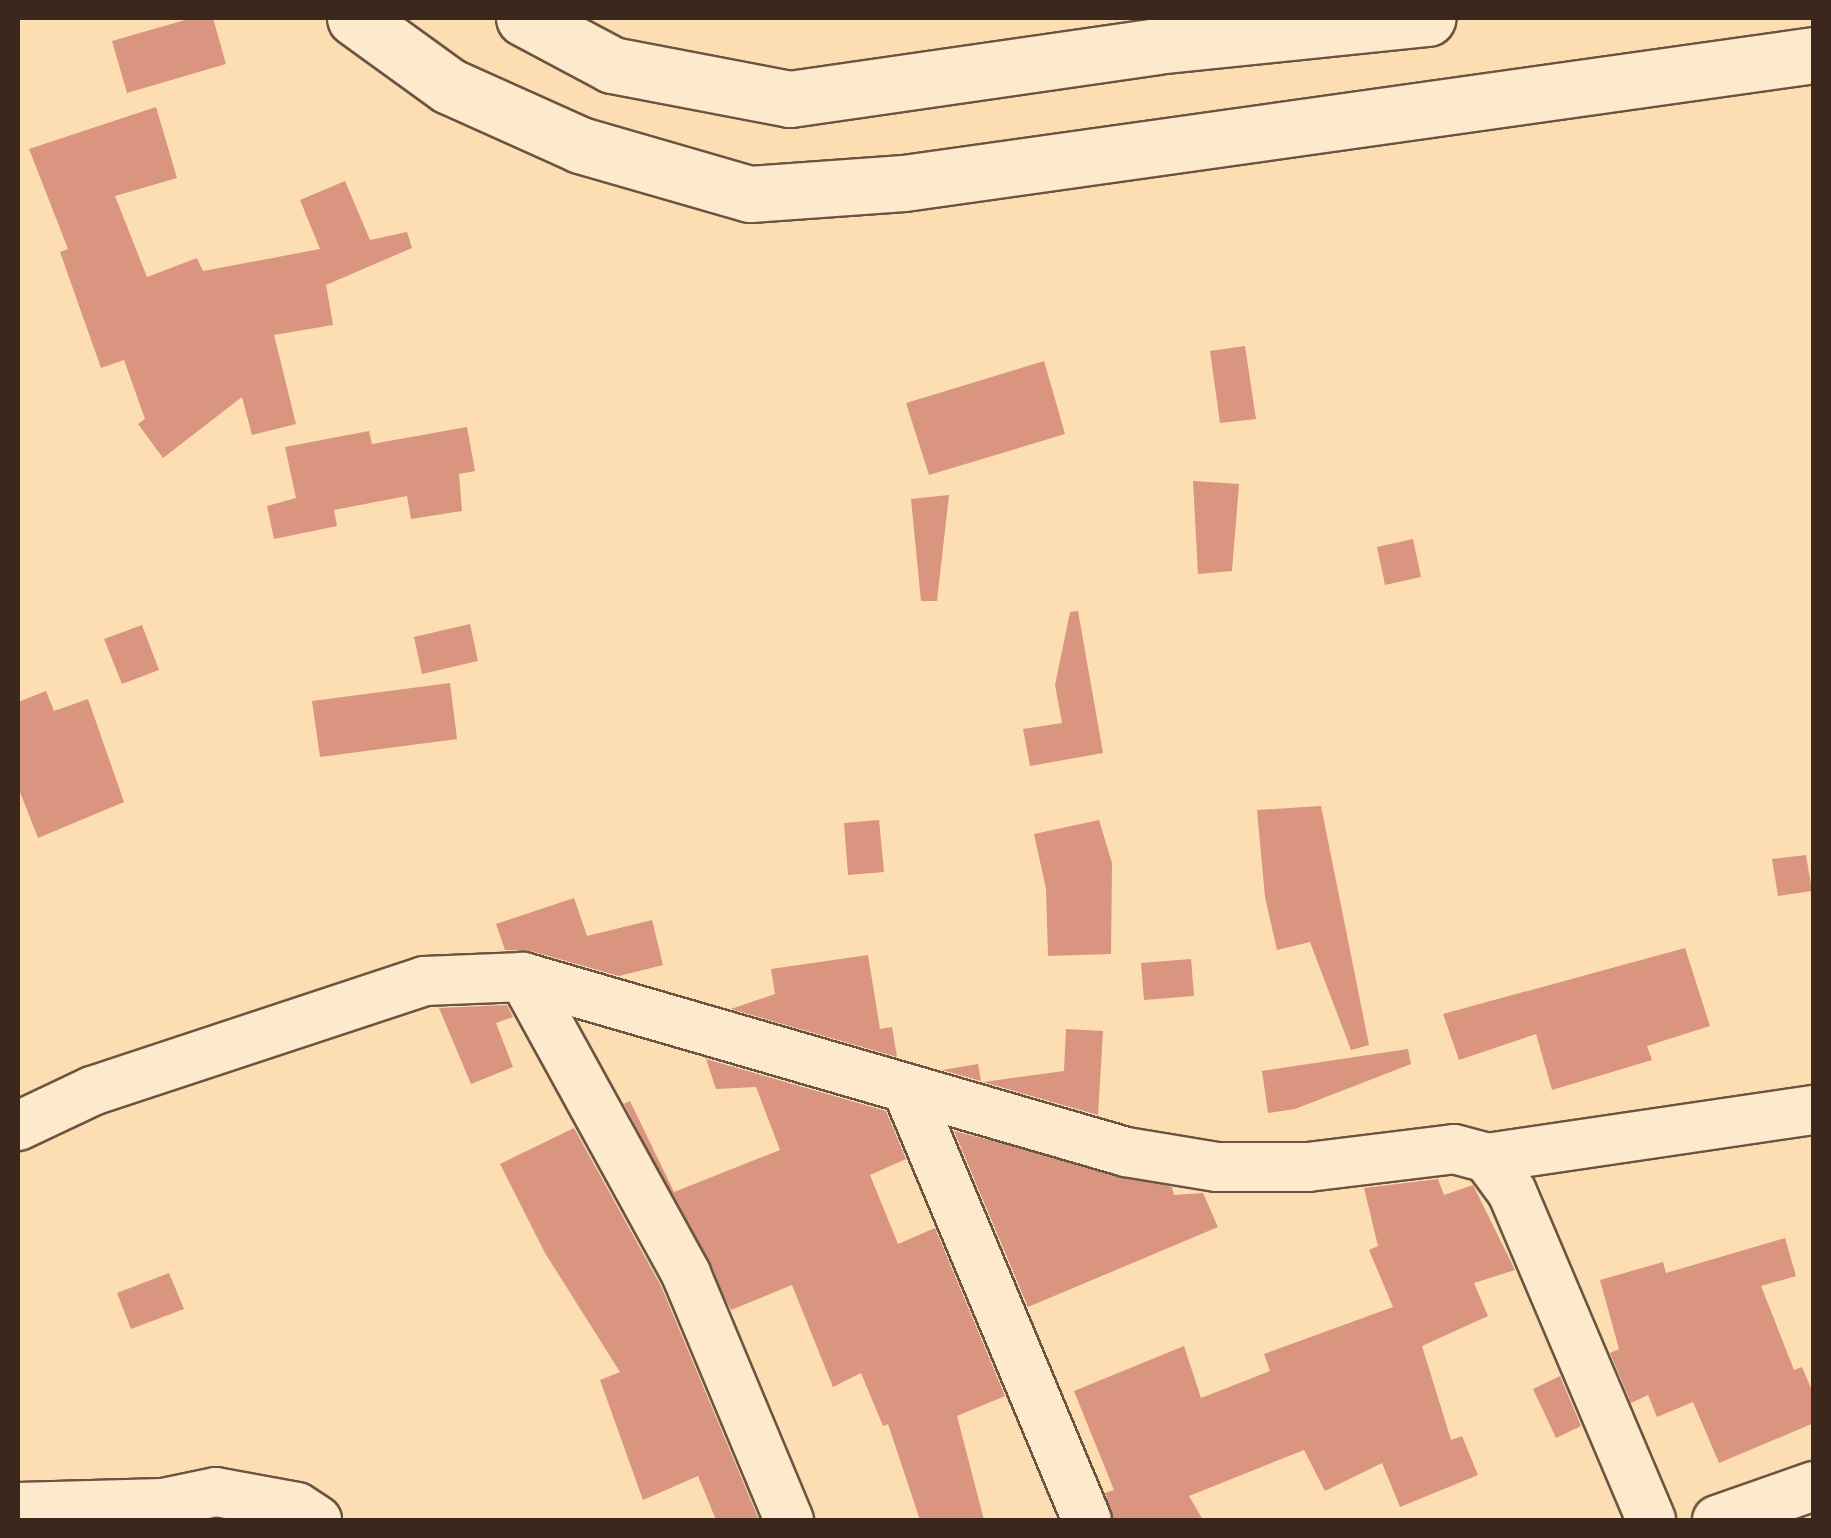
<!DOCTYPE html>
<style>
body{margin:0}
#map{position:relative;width:1831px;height:1538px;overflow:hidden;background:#fcdeb2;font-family:Cardo,serif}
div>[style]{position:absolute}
.building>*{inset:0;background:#d9957f}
.roads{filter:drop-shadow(2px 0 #6b5542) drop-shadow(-2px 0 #6b5542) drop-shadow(0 2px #6b5542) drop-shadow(0 -2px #6b5542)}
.street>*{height:48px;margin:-24px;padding:0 24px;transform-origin:24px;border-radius:24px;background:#fdeacd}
.secondary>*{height:55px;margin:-27.5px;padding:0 27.5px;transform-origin:27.5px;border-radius:27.5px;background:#fdeacd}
span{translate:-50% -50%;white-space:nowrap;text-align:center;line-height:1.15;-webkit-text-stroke:8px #fdeacd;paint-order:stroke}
.frame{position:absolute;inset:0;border:20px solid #3b271c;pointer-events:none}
</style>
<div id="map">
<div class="building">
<div style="clip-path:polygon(192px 18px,213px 18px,226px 64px,127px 93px,112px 41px)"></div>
<div style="clip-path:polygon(156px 107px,177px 178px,115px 196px,147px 277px,197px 258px,203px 271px,320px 249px,300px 200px,345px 181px,370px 240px,407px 232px,412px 248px,326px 285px,333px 325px,274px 335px,296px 424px,252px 435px,242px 397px,163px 458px,138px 424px,145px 419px,124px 360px,101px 368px,60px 252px,68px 249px,29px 149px)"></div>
<div style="clip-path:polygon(1245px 346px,1256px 419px,1220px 423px,1210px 351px)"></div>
<div style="clip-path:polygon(1044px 361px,1065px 434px,929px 475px,906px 403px)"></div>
<div style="clip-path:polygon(467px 427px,475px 471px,459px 474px,462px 511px,411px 519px,407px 496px,334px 510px,337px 526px,274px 539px,267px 506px,296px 498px,285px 447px,369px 431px,372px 444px)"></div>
<div style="clip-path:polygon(1193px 481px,1239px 484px,1232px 571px,1198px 574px)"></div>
<div style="clip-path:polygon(949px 495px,937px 601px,921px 601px,911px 499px)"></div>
<div style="clip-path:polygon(1413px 539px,1421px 577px,1385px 585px,1377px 547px)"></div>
<div style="clip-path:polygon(1078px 611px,1103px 753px,1030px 766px,1023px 729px,1062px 723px,1055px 685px,1070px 612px)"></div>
<div style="clip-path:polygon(470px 624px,478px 661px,422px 674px,414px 637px)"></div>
<div style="clip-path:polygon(142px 625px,159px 670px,122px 684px,104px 639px)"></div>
<div style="clip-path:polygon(450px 683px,457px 739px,320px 757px,312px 701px)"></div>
<div style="clip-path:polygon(46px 691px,54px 711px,88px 699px,124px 802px,38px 838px,18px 787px,18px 702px)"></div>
<div style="clip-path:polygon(1321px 806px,1369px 1045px,1351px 1050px,1310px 942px,1277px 950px,1265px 897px,1257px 810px)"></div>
<div style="clip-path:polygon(879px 820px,884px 872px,848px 875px,844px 823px)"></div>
<div style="clip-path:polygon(1099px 820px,1112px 863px,1111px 954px,1048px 956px,1046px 889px,1034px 834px)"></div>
<div style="clip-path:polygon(1806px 855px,1812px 891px,1778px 896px,1772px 859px)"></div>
<div style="clip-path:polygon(574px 898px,587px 936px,652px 920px,663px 965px,619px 976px,531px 951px,505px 950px,496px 924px)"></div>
<div style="clip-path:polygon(1685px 948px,1710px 1026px,1647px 1046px,1652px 1060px,1552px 1090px,1536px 1034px,1459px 1060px,1443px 1014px)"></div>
<div style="clip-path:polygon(868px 955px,880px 1029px,892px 1027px,897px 1057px,731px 1009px,775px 994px,771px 969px)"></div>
<div style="clip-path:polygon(1191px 959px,1194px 996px,1144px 1000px,1141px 963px)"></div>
<div style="clip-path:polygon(507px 1005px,513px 1017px,496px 1023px,513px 1067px,471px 1084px,439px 1008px)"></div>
<div style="clip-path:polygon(1066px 1029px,1103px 1031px,1098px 1115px,983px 1082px,1064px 1071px)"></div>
<div style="clip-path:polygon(1408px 1049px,1411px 1064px,1295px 1109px,1268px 1113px,1262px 1071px)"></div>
<div style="clip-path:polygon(706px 1059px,886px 1111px,906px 1159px,870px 1175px,898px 1244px,935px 1228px,1005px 1396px,957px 1416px,984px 1520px,920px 1520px,888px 1424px,883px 1426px,861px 1373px,833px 1387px,792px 1285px,731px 1310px,624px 1104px,630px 1101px,674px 1192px,780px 1150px,756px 1087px,716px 1089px)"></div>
<div style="clip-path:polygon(978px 1064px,981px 1081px,942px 1070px)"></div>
<div style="clip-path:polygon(574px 1128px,661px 1286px,759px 1520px,716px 1520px,698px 1476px,643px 1500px,600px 1380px,620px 1372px,545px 1253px,500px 1164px)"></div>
<div style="clip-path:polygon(954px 1131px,1172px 1187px,1174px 1195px,1203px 1193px,1218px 1227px,1028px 1307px)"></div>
<div style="clip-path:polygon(1438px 1179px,1444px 1195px,1473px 1185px,1515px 1270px,1474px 1283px,1488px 1316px,1422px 1346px,1451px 1440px,1462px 1436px,1478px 1475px,1400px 1507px,1382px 1463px,1325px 1491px,1304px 1450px,1189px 1496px,1203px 1520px,1114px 1520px,1105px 1493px,1114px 1490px,1074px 1391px,1184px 1346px,1201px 1398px,1270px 1371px,1264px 1354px,1393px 1307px,1369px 1250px,1378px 1246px,1364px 1188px)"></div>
<div style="clip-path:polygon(1785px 1238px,1796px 1276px,1761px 1286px,1794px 1370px,1802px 1367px,1814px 1395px,1814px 1423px,1719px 1463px,1693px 1402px,1657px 1417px,1648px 1395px,1631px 1403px,1610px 1353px,1619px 1349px,1600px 1280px,1663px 1262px,1666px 1273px)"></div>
<div style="clip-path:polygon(169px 1273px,184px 1309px,131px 1329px,117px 1293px)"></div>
<div style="clip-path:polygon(1560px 1376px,1581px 1426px,1556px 1438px,1533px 1389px)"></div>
</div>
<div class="roads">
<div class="street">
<div style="left:523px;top:977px;width:339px;rotate:61.2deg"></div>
<div style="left:686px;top:1274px;width:267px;rotate:67.3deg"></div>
<div style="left:907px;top:1090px;width:466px;rotate:67.3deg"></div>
<div style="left:18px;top:1126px;width:82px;rotate:-25.3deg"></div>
<div style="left:92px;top:1091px;width:350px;rotate:-18.3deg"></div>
<div style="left:424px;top:981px;width:99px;rotate:-2.3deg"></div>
<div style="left:523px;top:977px;width:628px;rotate:16.18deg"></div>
<div style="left:1126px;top:1152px;width:92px;rotate:9.4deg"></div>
<div style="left:1217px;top:1167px;width:91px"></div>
<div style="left:1308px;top:1167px;width:147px;rotate:-7deg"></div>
<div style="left:1454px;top:1149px;width:34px;rotate:15deg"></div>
<div style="left:1487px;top:1158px;width:331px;rotate:-8.4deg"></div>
<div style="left:1487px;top:1158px;width:42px;rotate:53.7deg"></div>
<div style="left:1512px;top:1192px;width:356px;rotate:67deg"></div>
<div style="left:18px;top:1507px;width:145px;rotate:-1.6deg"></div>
<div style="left:163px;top:1503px;width:54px;rotate:-11.7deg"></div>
<div style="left:216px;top:1492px;width:82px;rotate:10.5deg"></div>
<div style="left:297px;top:1507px;width:24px;rotate:33deg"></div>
<div style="left:1717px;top:1520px;width:103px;rotate:-19.3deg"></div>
</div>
<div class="secondary">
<div style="left:355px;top:18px;width:116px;rotate:35.9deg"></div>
<div style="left:449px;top:86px;width:144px;rotate:24.2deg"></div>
<div style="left:580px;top:145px;width:177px;rotate:16.1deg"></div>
<div style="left:750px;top:194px;width:154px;rotate:-4.1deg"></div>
<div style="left:904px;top:183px;width:919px;rotate:-8.01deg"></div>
<div style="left:524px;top:18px;width:100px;rotate:28.1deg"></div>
<div style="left:612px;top:65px;width:181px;rotate:10.8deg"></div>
<div style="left:790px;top:99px;width:370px;rotate:-8.2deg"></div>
<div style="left:1156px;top:46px;width:273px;rotate:-5.9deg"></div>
</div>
</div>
<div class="frame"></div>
</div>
